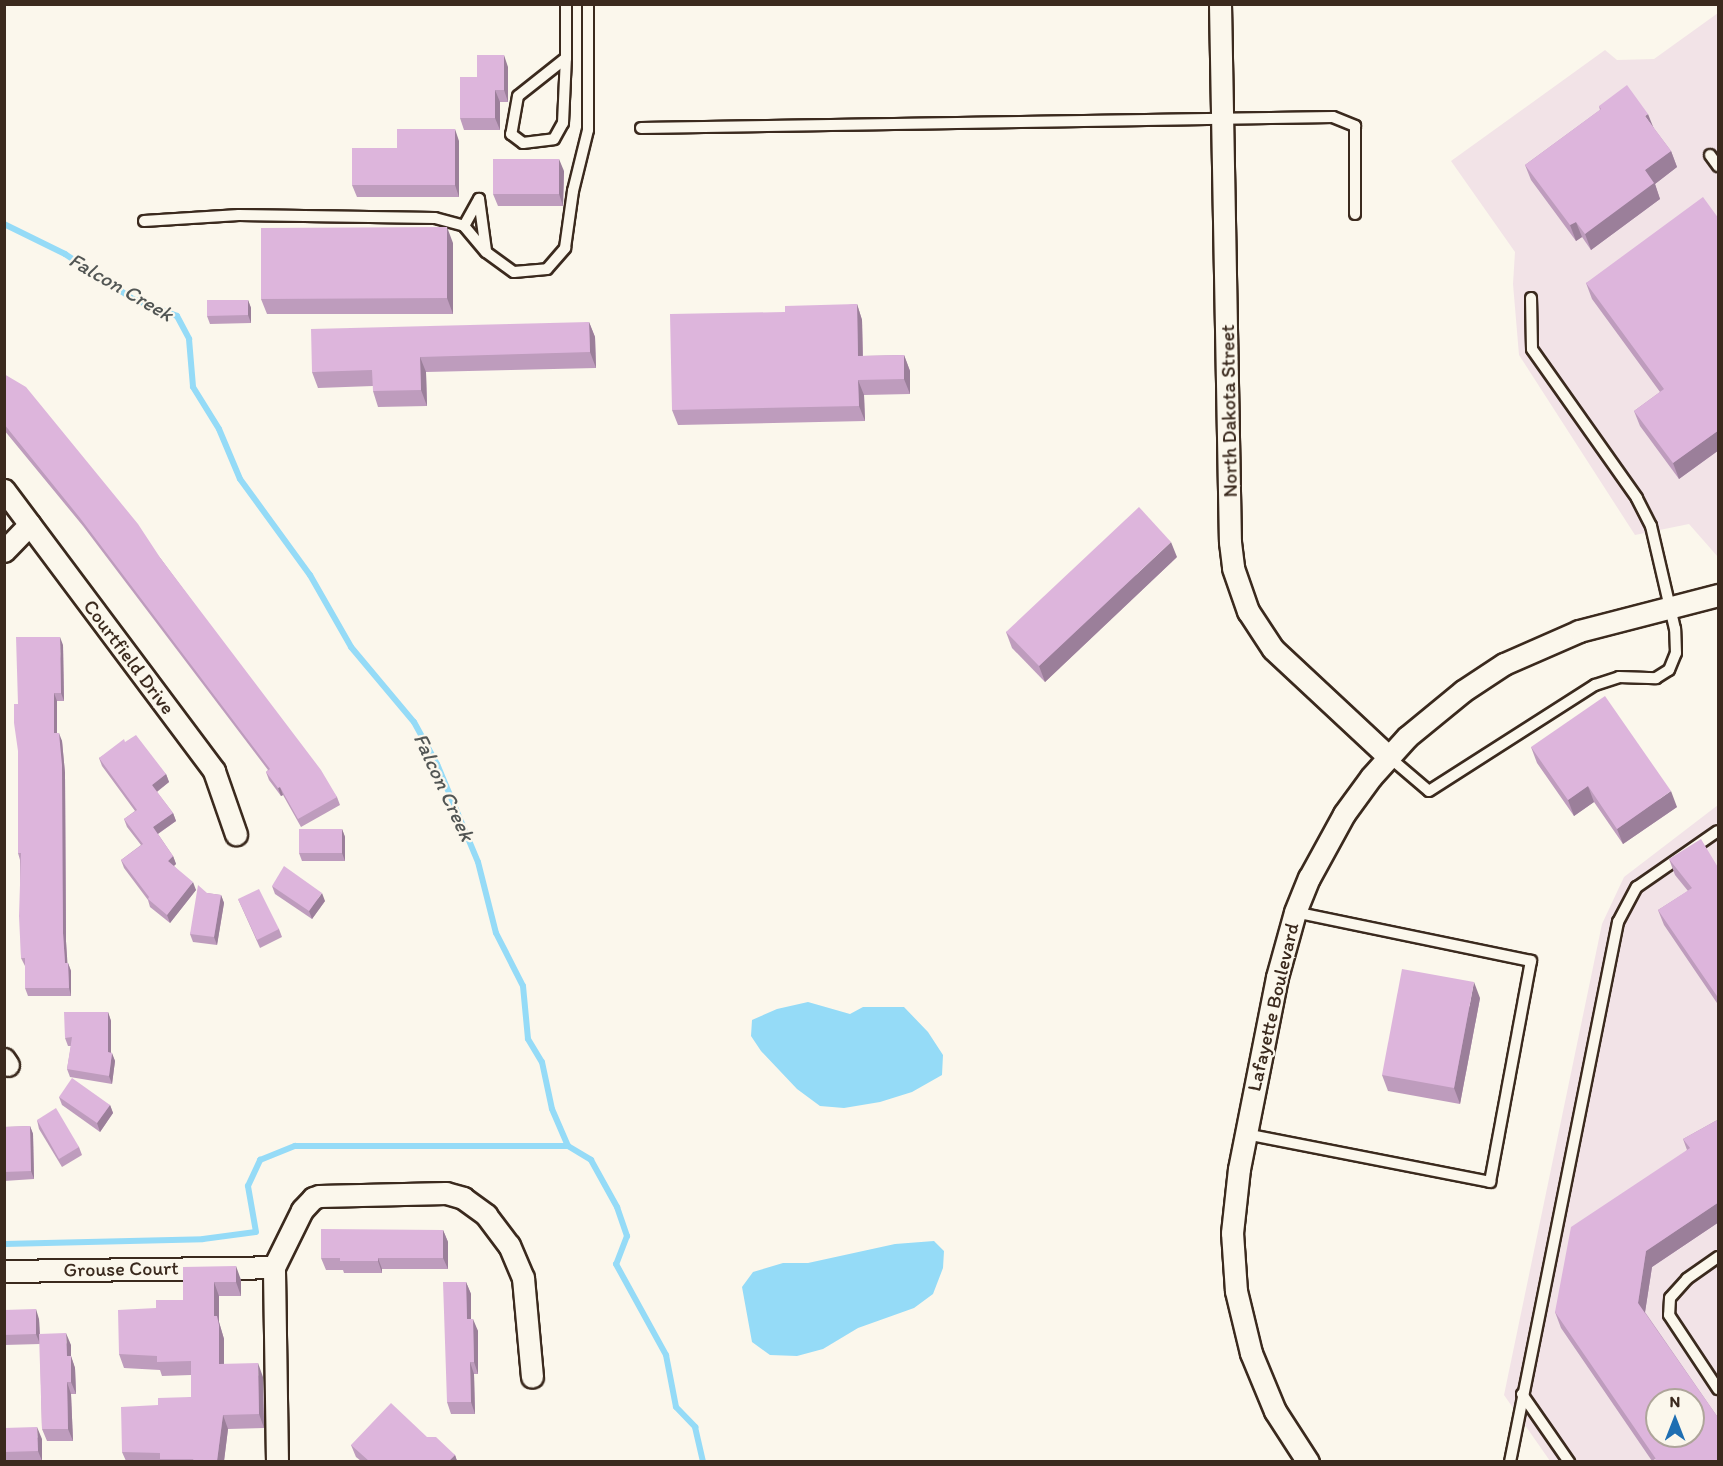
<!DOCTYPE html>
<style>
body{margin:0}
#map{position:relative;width:1723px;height:1466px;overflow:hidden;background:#fbf7ec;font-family:Itim,sans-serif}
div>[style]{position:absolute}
.built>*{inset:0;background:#f2e3e7}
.water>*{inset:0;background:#95dbf7}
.stream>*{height:6px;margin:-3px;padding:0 3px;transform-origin:3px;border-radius:3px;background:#95dbf7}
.roads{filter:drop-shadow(2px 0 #3b2a1e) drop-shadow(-2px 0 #3b2a1e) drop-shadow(0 2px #3b2a1e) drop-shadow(0 -2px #3b2a1e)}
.lane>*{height:10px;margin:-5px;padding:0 5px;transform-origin:5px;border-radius:5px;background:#fbf7ec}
.street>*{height:21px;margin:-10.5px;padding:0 10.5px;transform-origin:10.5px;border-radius:10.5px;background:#fbf7ec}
.wall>*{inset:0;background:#be9cbd}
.shaded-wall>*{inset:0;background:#9b7f9a}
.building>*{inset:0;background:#ddb5dc}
span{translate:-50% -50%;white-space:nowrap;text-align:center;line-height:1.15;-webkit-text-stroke:4.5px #fbf7ec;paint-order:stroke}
.street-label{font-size:20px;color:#3b2a1e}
.water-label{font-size:21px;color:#525654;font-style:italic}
.frame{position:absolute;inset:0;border:6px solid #3b2a1e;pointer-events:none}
.north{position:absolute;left:1645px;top:1388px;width:60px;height:60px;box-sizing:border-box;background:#fbf7ec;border:2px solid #aea59a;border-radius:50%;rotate:0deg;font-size:16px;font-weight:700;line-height:24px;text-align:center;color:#3b2a1e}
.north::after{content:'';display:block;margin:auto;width:21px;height:27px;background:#1f6fb2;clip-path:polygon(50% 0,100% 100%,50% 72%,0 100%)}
</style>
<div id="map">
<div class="built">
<div style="clip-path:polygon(1718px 13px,1718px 557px,1689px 524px,1635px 535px,1519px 355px,1513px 284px,1515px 252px,1451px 161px,1605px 50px,1617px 60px,1654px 59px)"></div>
<div style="clip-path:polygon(evenodd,1718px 805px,1718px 1461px,1550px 1461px,1504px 1395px,1602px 924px,1624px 877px,1718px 805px,1657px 1400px,1693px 1400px,1693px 1436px,1657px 1436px,1657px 1400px)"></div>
</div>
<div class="water">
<div style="clip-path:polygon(808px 1002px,850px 1014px,863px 1007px,904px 1007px,928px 1032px,943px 1055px,942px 1075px,912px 1092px,880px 1102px,844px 1108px,820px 1106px,797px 1089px,761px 1051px,751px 1036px,752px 1020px,777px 1009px)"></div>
<div style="clip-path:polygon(934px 1241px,944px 1251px,943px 1268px,933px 1294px,914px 1308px,858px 1328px,823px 1349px,797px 1356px,770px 1355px,752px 1342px,742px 1287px,753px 1272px,783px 1263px,808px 1263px,895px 1244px)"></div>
</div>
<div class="stream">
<div style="left:4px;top:224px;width:68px;rotate:26.2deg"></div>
<div style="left:65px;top:254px;width:82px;rotate:33.5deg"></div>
<div style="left:133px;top:299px;width:47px;rotate:21.1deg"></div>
<div style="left:177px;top:316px;width:26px;rotate:62deg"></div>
<div style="left:189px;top:339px;width:48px;rotate:85.2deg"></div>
<div style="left:193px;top:387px;width:49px;rotate:58.2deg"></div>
<div style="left:219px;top:429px;width:54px;rotate:67.2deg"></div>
<div style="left:240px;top:479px;width:119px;rotate:53.9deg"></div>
<div style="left:310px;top:575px;width:83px;rotate:60.3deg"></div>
<div style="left:351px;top:647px;width:98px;rotate:50deg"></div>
<div style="left:414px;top:722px;width:48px;rotate:61.3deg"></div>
<div style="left:437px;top:764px;width:106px;rotate:67.3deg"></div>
<div style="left:478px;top:862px;width:73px;rotate:75.8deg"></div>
<div style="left:496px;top:933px;width:59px;rotate:63deg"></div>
<div style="left:523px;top:986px;width:53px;rotate:84.6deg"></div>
<div style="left:528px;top:1039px;width:27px;rotate:59deg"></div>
<div style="left:542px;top:1062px;width:48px;rotate:78deg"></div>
<div style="left:552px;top:1109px;width:40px;rotate:66.6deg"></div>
<div style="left:568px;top:1146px;width:27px;rotate:31deg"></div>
<div style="left:591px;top:1160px;width:54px;rotate:61deg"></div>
<div style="left:617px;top:1207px;width:31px;rotate:71deg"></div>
<div style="left:627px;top:1236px;width:30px;rotate:111deg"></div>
<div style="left:616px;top:1264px;width:104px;rotate:61.2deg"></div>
<div style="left:666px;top:1355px;width:53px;rotate:79.1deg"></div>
<div style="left:676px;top:1407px;width:28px;rotate:46deg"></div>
<div style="left:695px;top:1427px;width:36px;rotate:77deg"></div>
<div style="left:4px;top:1244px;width:199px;rotate:-1.4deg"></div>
<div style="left:203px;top:1239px;width:53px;rotate:-7.5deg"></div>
<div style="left:256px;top:1232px;width:47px;rotate:-99.9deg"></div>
<div style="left:248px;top:1186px;width:29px;rotate:-65deg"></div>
<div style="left:260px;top:1160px;width:38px;rotate:-22deg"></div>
<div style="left:295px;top:1146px;width:273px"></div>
</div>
<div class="roads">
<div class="lane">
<div style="left:566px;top:58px;width:61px;rotate:141.6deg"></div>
<div style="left:518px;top:96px;width:39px;rotate:100deg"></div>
<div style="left:511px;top:134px;width:15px;rotate:37deg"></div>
<div style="left:523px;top:143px;width:31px;rotate:-7deg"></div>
<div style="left:554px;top:139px;width:18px;rotate:-61deg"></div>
<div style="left:563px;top:123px;width:65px;rotate:-87.4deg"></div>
<div style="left:566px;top:58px;width:54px;rotate:-90deg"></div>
<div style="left:641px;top:128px;width:692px;rotate:-0.91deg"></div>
<div style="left:1333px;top:117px;width:24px;rotate:22deg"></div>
<div style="left:1355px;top:126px;width:88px;rotate:90deg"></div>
<div style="left:1710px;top:155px;width:14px;rotate:54deg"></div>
<div style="left:144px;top:221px;width:95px;rotate:-3.6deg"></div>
<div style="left:239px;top:215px;width:196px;rotate:0.9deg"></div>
<div style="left:435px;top:218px;width:30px;rotate:15deg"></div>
<div style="left:464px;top:226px;width:34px;rotate:50deg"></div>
<div style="left:486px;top:252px;width:34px;rotate:36deg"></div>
<div style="left:514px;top:272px;width:33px;rotate:-5deg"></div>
<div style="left:547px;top:269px;width:28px;rotate:-49deg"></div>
<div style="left:565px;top:248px;width:58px;rotate:-82deg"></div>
<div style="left:573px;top:191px;width:63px;rotate:-76.2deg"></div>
<div style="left:588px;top:130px;width:126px;rotate:-90deg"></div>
<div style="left:464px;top:226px;width:31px;rotate:-61deg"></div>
<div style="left:479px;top:199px;width:52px;rotate:82.3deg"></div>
<div style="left:1389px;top:757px;width:52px;rotate:40.4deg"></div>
<div style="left:1429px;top:791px;width:197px;rotate:-32.6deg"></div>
<div style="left:1595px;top:685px;width:25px;rotate:-18deg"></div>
<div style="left:1619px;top:677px;width:37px;rotate:2deg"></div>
<div style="left:1656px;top:678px;width:15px;rotate:-32deg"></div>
<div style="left:1669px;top:670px;width:18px;rotate:-68deg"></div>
<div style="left:1676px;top:653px;width:24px;rotate:-92deg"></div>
<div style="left:1675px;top:629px;width:106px;rotate:-103.1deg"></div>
<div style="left:1651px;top:526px;width:31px;rotate:-117deg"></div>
<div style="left:1637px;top:498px;width:182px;rotate:-125.2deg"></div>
<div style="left:1532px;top:349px;width:51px;rotate:-91.1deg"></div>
<div style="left:1246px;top:1134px;width:249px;rotate:11.1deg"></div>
<div style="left:1490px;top:1182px;width:225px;rotate:-79.5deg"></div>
<div style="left:1531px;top:961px;width:241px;rotate:-168.3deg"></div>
<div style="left:1718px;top:1257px;width:38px;rotate:145deg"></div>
<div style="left:1687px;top:1279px;width:25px;rotate:132deg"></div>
<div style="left:1670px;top:1298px;width:17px;rotate:93deg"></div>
<div style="left:1669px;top:1315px;width:89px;rotate:56.5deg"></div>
<div style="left:1522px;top:1394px;width:83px;rotate:55.3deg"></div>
<div style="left:1510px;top:1462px;width:551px;rotate:-78.69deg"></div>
<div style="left:1618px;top:922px;width:40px;rotate:-62deg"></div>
<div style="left:1637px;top:887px;width:98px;rotate:-34.7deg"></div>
</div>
<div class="street">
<div style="left:1220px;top:4px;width:538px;rotate:88.94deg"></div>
<div style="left:1230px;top:542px;width:26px;rotate:83deg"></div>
<div style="left:1233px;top:568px;width:46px;rotate:70.8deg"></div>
<div style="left:1248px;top:611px;width:45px;rotate:56.7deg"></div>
<div style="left:1273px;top:649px;width:158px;rotate:43deg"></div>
<div style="left:4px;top:490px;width:351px;rotate:53.2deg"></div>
<div style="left:214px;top:771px;width:67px;rotate:70.8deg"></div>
<div style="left:4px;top:551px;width:37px;rotate:-46deg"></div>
<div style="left:4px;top:1059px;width:7px;rotate:56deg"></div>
<div style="left:4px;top:1271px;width:270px;rotate:-0.8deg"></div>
<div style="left:277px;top:1462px;width:195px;rotate:-90.9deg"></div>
<div style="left:274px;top:1267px;width:64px;rotate:-63.8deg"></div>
<div style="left:302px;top:1210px;width:16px;rotate:-47deg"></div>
<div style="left:313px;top:1198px;width:6px;rotate:-18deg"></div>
<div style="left:319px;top:1196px;width:127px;rotate:-1.4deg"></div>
<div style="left:446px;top:1193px;width:18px;rotate:16deg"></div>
<div style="left:463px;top:1198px;width:29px;rotate:36deg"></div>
<div style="left:486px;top:1215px;width:38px;rotate:53deg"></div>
<div style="left:509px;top:1245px;width:36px;rotate:67deg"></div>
<div style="left:523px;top:1278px;width:99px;rotate:84.8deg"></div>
<div style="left:1308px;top:1462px;width:61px;rotate:-122.9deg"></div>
<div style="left:1275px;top:1411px;width:63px;rotate:-112.5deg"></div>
<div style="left:1251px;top:1353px;width:64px;rotate:-103.6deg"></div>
<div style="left:1236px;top:1291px;width:58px;rotate:-93.9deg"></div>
<div style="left:1232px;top:1233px;width:64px;rotate:-83.8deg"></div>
<div style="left:1239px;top:1169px;width:196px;rotate:-78.8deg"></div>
<div style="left:1277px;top:977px;width:67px;rotate:-74.5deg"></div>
<div style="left:1295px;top:912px;width:37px;rotate:-68deg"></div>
<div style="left:1309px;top:878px;width:73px;rotate:-61.3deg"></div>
<div style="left:1344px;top:814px;width:46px;rotate:-53.9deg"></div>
<div style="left:1371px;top:777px;width:54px;rotate:-48deg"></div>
<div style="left:1407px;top:737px;width:72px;rotate:-39.4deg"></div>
<div style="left:1463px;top:691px;width:49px;rotate:-33.4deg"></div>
<div style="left:1504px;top:664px;width:82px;rotate:-23.7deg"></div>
<div style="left:1579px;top:631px;width:144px;rotate:-14.5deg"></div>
</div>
</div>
<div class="wall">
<div style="clip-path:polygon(508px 67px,508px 102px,500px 102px,500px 130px,464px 130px,460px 118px,477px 77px)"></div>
<div style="clip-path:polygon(1599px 106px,1653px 127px,1671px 151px,1677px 167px,1655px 184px,1660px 199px,1591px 250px,1582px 237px,1576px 241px,1531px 180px,1525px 165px,1600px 110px)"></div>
<div style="clip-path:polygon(459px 141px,459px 197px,357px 197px,352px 185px,397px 148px)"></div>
<div style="clip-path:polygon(564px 171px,563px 206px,498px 206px,493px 194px)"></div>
<div style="clip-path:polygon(1719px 219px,1719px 450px,1679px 479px,1640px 426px,1634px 411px,1660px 392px,1592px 299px,1586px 283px)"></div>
<div style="clip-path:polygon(453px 243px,453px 314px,267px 314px,261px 299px)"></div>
<div style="clip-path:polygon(248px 300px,251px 308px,251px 323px,210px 324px,207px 316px)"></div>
<div style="clip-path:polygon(857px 304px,862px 320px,863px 356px,904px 355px,910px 371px,910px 394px,864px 395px,865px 421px,678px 425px,672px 410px,785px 312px)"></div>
<div style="clip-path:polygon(589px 322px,595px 337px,596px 368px,426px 372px,427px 406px,378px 407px,373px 391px,373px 386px,318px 388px,312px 372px)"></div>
<div style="clip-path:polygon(4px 374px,161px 559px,337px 797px,340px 805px,301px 827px,283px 795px,281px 796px,269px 780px,266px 772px,268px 770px,83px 526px,4px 430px)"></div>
<div style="clip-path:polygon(1177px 557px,1045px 682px,1012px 648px,1006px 632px)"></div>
<div style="clip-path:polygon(63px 645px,64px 701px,57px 701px,57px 733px,62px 741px,65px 773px,66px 941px,67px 963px,68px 963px,71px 971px,71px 996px,28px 996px,25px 988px,25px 966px,21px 958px,20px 860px,18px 853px)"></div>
<div style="clip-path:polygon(125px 742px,166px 774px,169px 782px,157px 792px,173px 813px,176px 821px,158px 834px,173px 856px,176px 864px,174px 866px,196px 890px,170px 923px,150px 907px,148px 900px,124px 868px,121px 860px,141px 845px,127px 827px,124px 819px,135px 811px,102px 766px,99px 758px)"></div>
<div style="clip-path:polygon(1531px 747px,1677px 807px,1623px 844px,1594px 802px,1574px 816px,1537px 763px)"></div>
<div style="clip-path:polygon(342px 829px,345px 837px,345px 861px,302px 861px,299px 853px)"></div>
<div style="clip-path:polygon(1669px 859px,1718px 869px,1719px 1006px,1664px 925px,1658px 910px,1688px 891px,1675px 875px)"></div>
<div style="clip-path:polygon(272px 886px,325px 901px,312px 919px,275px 894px)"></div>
<div style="clip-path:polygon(207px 893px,221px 895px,224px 903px,217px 945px,193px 942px,190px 934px)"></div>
<div style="clip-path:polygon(238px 899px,279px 929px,282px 937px,260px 948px)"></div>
<div style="clip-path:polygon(1480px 998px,1460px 1104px,1388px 1091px,1382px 1075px)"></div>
<div style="clip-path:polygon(108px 1012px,111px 1021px,111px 1052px,115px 1061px,112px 1084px,70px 1077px,67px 1069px,71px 1046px,68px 1046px,65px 1038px)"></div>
<div style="clip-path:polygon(59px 1097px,110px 1105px,113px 1113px,100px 1132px,62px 1105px)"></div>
<div style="clip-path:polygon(1719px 1119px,1719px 1222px,1652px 1267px,1645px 1312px,1719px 1419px,1652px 1461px,1561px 1328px,1555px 1312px,1687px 1150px,1683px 1139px)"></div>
<div style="clip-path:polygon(37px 1120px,79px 1147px,82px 1155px,62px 1167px,39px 1129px)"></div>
<div style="clip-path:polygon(30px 1126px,33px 1134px,34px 1179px,4px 1181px,4px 1127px)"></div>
<div style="clip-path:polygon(443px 1230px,448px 1242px,448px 1269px,382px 1269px,382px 1273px,344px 1273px,343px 1270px,326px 1270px,321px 1258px)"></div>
<div style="clip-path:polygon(183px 1267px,241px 1280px,241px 1296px,219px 1296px,219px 1322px,224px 1339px,224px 1364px,263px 1377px,264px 1428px,228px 1429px,224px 1461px,126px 1461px,122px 1452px,158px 1405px,191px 1397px,191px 1375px,162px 1376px,160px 1370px,124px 1368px,119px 1354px,156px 1308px,183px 1300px)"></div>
<div style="clip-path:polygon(466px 1282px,471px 1294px,471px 1319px,478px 1331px,478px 1374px,474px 1374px,475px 1414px,451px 1414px,447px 1402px)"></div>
<div style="clip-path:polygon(4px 1310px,39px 1319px,40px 1334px,71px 1345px,71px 1356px,75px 1368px,76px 1394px,71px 1394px,73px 1441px,47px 1441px,42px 1429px,40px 1344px,4px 1345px)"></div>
<div style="clip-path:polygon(4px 1428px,42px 1439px,42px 1461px,4px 1461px)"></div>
<div style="clip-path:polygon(427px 1437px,455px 1455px,457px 1461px,361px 1461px,356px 1457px,351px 1445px)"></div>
</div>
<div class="shaded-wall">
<div style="clip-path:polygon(504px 55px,508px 67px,508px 102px,504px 90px)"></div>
<div style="clip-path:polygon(495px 90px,500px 102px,500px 130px,495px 118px)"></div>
<div style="clip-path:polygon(1648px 114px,1654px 129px,1645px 116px)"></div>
<div style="clip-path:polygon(455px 129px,459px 141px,459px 197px,455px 185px)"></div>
<div style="clip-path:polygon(1671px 151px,1677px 167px,1655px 184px,1660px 199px,1591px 250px,1585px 234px,1645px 170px)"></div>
<div style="clip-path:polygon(559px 159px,564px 171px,563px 206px,559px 194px)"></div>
<div style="clip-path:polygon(1576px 222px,1582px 237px,1576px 241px,1570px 225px)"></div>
<div style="clip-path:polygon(447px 227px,453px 243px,453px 314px,447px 298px)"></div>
<div style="clip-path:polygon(248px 300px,251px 308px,251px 323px,248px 315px)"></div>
<div style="clip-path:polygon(857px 304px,862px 320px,863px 372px,858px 356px)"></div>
<div style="clip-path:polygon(589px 322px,595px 337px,596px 368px,590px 352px)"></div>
<div style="clip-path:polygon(904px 355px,910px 371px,910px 394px,904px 379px)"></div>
<div style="clip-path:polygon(420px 357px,426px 372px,427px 406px,421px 390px)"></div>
<div style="clip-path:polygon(858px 380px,864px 395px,865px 421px,859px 406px)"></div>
<div style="clip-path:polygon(1719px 430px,1719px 450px,1679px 479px,1673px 463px)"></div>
<div style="clip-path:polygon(1171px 542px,1177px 557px,1045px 682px,1039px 666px)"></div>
<div style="clip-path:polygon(60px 637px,63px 645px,64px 701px,61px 693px)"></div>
<div style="clip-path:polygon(54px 693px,57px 701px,57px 741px,54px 733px)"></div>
<div style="clip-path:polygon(59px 733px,62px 741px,65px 773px,66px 941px,68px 971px,65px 963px,63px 933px)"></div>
<div style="clip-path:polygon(166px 774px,169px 782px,155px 793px,152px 785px)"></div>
<div style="clip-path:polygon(1588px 786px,1594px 802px,1574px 816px,1568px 800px)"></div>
<div style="clip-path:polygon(280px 787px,283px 795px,281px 796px,278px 788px)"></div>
<div style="clip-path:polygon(1671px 791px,1677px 807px,1623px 844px,1617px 829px)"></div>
<div style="clip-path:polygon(173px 813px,176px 821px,156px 835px,153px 827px)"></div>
<div style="clip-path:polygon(342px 829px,345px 837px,345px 861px,342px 853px)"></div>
<div style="clip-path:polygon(173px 856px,176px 864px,170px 869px,168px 861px)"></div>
<div style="clip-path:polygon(193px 882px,196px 890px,170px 923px,167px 915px)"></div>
<div style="clip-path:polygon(322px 893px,325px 901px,312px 919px,309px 911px)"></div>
<div style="clip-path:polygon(221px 895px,224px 903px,217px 945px,214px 937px)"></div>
<div style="clip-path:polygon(68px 963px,71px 971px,71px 996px,69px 988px)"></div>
<div style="clip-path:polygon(1474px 982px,1480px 998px,1460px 1104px,1454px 1088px)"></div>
<div style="clip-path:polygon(108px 1012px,111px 1021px,111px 1060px,108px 1052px)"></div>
<div style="clip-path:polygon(112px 1053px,115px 1061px,112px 1084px,109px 1076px)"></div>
<div style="clip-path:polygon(110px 1105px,113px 1113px,100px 1132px,97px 1123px)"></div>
<div style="clip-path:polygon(30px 1126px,33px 1134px,34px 1179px,31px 1171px)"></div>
<div style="clip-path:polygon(1719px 1202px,1719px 1222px,1652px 1267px,1644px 1319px,1638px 1303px,1646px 1251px)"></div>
<div style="clip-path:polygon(443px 1230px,448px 1242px,448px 1269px,443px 1258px)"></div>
<div style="clip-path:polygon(378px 1258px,382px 1269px,382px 1273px,378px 1261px)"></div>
<div style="clip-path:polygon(236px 1266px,241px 1280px,241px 1296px,236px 1282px)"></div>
<div style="clip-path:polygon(214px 1282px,219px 1296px,219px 1322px,224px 1339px,224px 1378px,219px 1364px,214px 1316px)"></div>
<div style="clip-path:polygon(466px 1282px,471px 1294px,471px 1331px,467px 1319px)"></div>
<div style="clip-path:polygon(36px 1309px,39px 1319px,40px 1344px,36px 1334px)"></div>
<div style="clip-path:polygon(473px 1319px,478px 1331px,478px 1374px,474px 1362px)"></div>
<div style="clip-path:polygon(66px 1333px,71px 1345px,71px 1356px,75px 1368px,76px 1394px,71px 1382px,67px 1356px)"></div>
<div style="clip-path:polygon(470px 1362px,474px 1374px,475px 1414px,471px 1402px)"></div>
<div style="clip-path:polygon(258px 1363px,263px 1377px,264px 1428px,259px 1414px)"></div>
<div style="clip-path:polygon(67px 1382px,71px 1394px,73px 1441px,68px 1429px)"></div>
<div style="clip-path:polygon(223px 1415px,228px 1429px,224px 1461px,217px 1461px)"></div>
<div style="clip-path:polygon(37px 1427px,42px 1439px,42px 1461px,38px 1451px)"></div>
<div style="clip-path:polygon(455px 1455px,457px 1461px,449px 1461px)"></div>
</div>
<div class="building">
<div style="clip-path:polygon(477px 55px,504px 55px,504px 90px,495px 90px,495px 118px,460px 118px,460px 77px,477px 77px)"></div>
<div style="clip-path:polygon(1627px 85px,1648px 114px,1645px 116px,1671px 151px,1645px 170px,1654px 183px,1585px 234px,1576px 222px,1570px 225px,1525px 165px,1601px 109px,1599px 106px)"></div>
<div style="clip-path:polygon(397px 129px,455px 129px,455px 185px,352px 185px,352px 148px,397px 148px)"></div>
<div style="clip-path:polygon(493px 159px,559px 159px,559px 194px,493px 194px)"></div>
<div style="clip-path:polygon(1703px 197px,1719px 219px,1719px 430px,1673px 463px,1634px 411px,1664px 389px,1586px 283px)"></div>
<div style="clip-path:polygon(447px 227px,447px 298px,261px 299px,261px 228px)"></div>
<div style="clip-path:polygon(207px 300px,248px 300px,248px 315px,207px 316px)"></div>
<div style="clip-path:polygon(857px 304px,858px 356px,904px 355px,904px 379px,858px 380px,859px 406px,672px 410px,670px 314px,785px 312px,785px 306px)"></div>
<div style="clip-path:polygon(589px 322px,590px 352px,420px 357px,421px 390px,373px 391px,372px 370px,312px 372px,311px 329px)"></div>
<div style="clip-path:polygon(4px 374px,26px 387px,138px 524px,161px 559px,321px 770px,337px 797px,298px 819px,280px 787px,278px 788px,266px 772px,270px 769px,80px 518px,4px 424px)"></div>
<div style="clip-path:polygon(1139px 507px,1171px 542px,1039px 666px,1006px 632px)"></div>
<div style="clip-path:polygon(16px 637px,60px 637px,61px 693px,54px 693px,54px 733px,59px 733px,62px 765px,63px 933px,65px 963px,68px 963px,69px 988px,25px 988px,25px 958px,21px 958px,19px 916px,21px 853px,18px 853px,18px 751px,14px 723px,14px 704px,18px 704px)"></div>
<div style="clip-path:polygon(1605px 696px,1671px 791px,1617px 829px,1588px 786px,1568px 800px,1531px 747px)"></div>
<div style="clip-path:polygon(136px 735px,166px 774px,152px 785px,173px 813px,153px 827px,173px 856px,168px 861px,193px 882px,167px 915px,148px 899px,149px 897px,121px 860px,143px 844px,124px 819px,137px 810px,99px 758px,124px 739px,125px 742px)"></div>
<div style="clip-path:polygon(299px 829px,342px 829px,342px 853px,299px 853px)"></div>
<div style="clip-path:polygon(1701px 839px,1719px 869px,1719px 999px,1658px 910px,1692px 888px,1669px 859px)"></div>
<div style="clip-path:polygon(284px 866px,322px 893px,309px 911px,272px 886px)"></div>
<div style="clip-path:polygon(198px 885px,207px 893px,221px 895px,214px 937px,190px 934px)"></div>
<div style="clip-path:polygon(259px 889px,279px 929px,257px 940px,238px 899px)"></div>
<div style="clip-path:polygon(1402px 969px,1474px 982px,1454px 1088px,1382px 1075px)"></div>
<div style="clip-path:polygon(64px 1012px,108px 1012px,108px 1052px,112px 1053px,109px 1076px,67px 1069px,72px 1037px,65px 1038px)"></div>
<div style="clip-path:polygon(72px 1078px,110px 1105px,97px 1123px,59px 1097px)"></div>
<div style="clip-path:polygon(56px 1108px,79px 1147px,59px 1159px,37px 1120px)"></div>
<div style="clip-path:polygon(evenodd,1719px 1119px,1719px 1202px,1646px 1251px,1638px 1303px,1719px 1419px,1719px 1461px,1652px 1461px,1656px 1459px,1555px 1312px,1571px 1227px,1690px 1148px,1683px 1139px,1719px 1119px,1657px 1400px,1693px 1400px,1693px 1436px,1657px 1436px,1657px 1400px)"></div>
<div style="clip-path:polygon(30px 1126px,31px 1171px,4px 1172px,4px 1127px)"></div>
<div style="clip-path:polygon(321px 1229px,443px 1230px,443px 1258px,378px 1258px,378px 1261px,340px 1261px,340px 1258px,321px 1258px)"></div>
<div style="clip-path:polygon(236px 1266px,236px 1282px,214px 1282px,214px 1316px,217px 1316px,219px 1325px,219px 1364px,258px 1363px,259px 1414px,223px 1415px,217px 1461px,194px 1461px,193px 1459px,160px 1459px,160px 1453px,122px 1452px,121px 1407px,158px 1405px,158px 1398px,191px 1397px,191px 1361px,157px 1362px,157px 1356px,119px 1354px,118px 1310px,156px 1308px,156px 1300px,183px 1300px,183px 1267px)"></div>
<div style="clip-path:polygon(443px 1282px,466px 1282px,467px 1319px,473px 1319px,474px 1362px,470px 1362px,471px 1402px,447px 1402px)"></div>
<div style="clip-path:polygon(36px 1309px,36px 1334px,4px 1335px,4px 1310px)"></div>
<div style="clip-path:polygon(66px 1333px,67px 1356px,71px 1356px,71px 1382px,67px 1382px,68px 1429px,42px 1429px,39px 1334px)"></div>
<div style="clip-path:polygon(391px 1403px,427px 1437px,436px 1437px,455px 1455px,449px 1461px,369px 1461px,351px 1445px)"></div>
<div style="clip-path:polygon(37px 1427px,38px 1451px,4px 1452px,4px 1428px)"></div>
</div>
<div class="street-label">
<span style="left:1229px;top:411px;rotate:-91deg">North Dakota Street</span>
<span style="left:129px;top:657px;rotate:53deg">Courtfield Drive</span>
<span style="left:1273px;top:1007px;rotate:-77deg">Lafayette Boulevard</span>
<span style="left:121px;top:1269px;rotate:-1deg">Grouse Court</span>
</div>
<div class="water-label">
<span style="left:121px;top:287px;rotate:30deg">Falcon Creek</span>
<span style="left:444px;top:787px;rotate:65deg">Falcon Creek</span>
</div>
<div class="frame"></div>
<div class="north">N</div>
</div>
